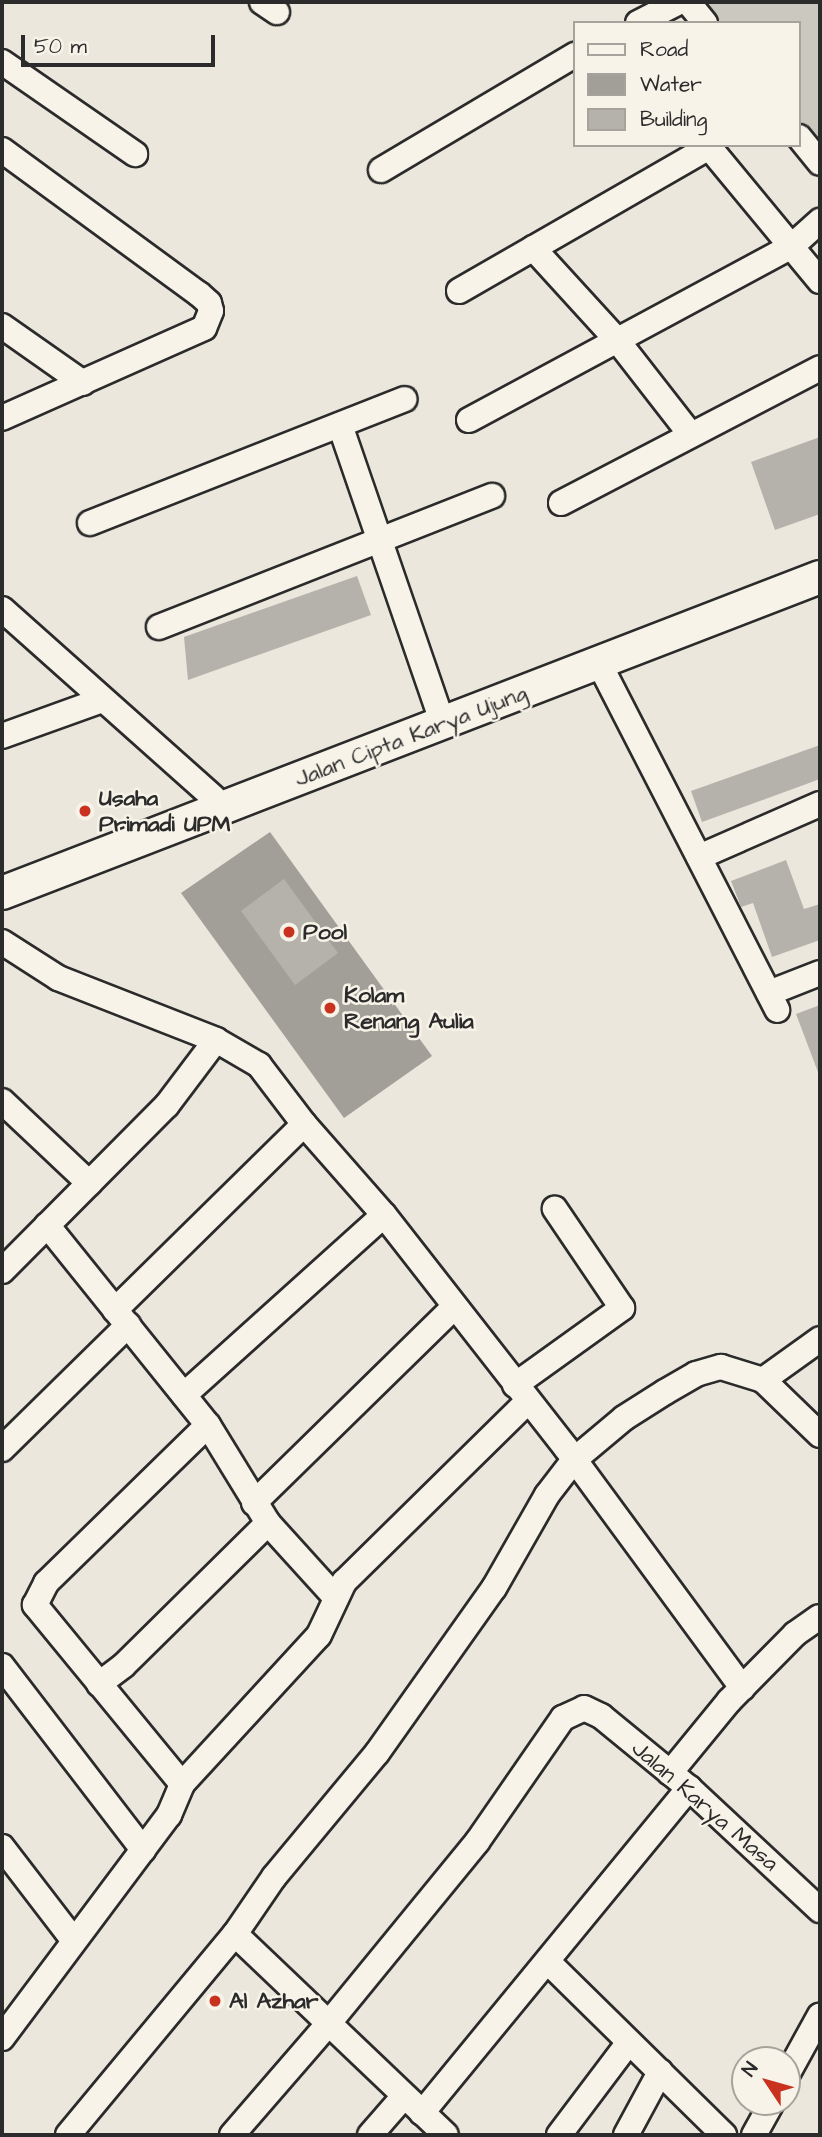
<!DOCTYPE html>
<style>
body{margin:0}
#map{position:relative;width:822px;height:2137px;overflow:hidden;background:#ebe7dd;font-family:"Architects Daughter",sans-serif}
div>[style]{position:absolute}
.green>*{inset:0;background:#cbc8bf}
.water>*{inset:0;background:#a29f98}
.building>*{inset:0;background:#b5b2ab}
.roads{filter:drop-shadow(2px 0 #2b2b2b) drop-shadow(-2px 0 #2b2b2b) drop-shadow(0 2px #2b2b2b) drop-shadow(0 -2px #2b2b2b)}
.minor>*{height:24px;margin:-12px;padding:0 12px;transform-origin:12px;border-radius:12px;background:#f7f3e8}
.major>*{height:32px;margin:-16px;padding:0 16px;transform-origin:16px;border-radius:16px;background:#f7f3e8}
.dots>*{width:19px;height:19px;translate:-50% -50%;box-sizing:border-box;border:4px solid #f7f3e8;border-radius:50%}
span{translate:-50% -50%;white-space:nowrap;text-align:center;line-height:1.15;-webkit-text-stroke:5px #f7f3e8;paint-order:stroke}
.street-label{font-size:23px;color:#2b2b2b}
.poi-label{font-size:23px;color:#2b2b2b;font-weight:700}
.left{translate:0 -50%;text-align:left}
.frame{position:absolute;inset:0;border:4px solid #2b2b2b;pointer-events:none}
.legend{position:absolute;left:573px;top:21px;width:228px;height:126px;box-sizing:border-box;background:#f7f3e8;border:2px solid #a5a39c;margin:0;padding:9px 12px;list-style:none;font-size:21px;color:#2b2b2b}
.legend li{display:flex;align-items:center;gap:14px;height:35px}
.legend b{width:35px;border:2px solid #a5a39c}
.north{position:absolute;left:731px;top:2046px;width:70px;height:70px;box-sizing:border-box;background:#f7f3e8;border:2px solid #a5a39c;border-radius:50%;rotate:306deg;font-size:19px;font-weight:700;line-height:28px;text-align:center;color:#2b2b2b}
.north::after{content:'';display:block;margin:auto;width:24px;height:32px;background:#c8321e;clip-path:polygon(50% 0,100% 100%,50% 72%,0 100%)}
.scale{position:absolute;left:21px;top:35px;width:194px;height:32px;box-sizing:border-box;border:4px solid #2b2b2b;border-top:0;padding-left:9px;font-size:21px;line-height:24px;white-space:nowrap;color:#2b2b2b;-webkit-text-stroke:5px #f7f3e8;paint-order:stroke}
</style>
<div id="map">
<div class="green">
<div style="clip-path:polygon(701px 2px,820px 2px,820px 145px,799px 120px,799px 23px,719px 23px)"></div>
</div>
<div class="water">
<div style="clip-path:polygon(270px 832px,432px 1056px,344px 1118px,181px 893px)"></div>
</div>
<div class="building">
<div style="clip-path:polygon(820px 437px,820px 514px,775px 530px,751px 462px)"></div>
<div style="clip-path:polygon(357px 576px,371px 615px,188px 680px,184px 637px)"></div>
<div style="clip-path:polygon(820px 745px,820px 779px,702px 822px,691px 791px)"></div>
<div style="clip-path:polygon(786px 860px,804px 909px,820px 904px,820px 940px,772px 957px,753px 903px,741px 907px,731px 881px)"></div>
<div style="clip-path:polygon(284px 879px,338px 953px,295px 985px,241px 911px)"></div>
<div style="clip-path:polygon(820px 1005px,820px 1071px,818px 1072px,796px 1014px)"></div>
</div>
<div class="roads">
<div class="minor">
<div style="left:262px;top:2px;width:18px;rotate:34deg"></div>
<div style="left:688px;top:2px;width:27px;rotate:51deg"></div>
<div style="left:638px;top:23px;width:46px;rotate:-27.1deg"></div>
<div style="left:2px;top:62px;width:162px;rotate:34.7deg"></div>
<div style="left:799px;top:137px;width:33px;rotate:51deg"></div>
<div style="left:2px;top:150px;width:244px;rotate:36.2deg"></div>
<div style="left:199px;top:294px;width:13px;rotate:42deg"></div>
<div style="left:209px;top:303px;width:8px;rotate:76deg"></div>
<div style="left:211px;top:311px;width:18px;rotate:112deg"></div>
<div style="left:204px;top:328px;width:221px;rotate:156deg"></div>
<div style="left:381px;top:170px;width:226px;rotate:-30.7deg"></div>
<div style="left:533px;top:248px;width:125px;rotate:47.6deg"></div>
<div style="left:617px;top:340px;width:120px;rotate:52.1deg"></div>
<div style="left:459px;top:291px;width:289px;rotate:-29.9deg"></div>
<div style="left:709px;top:147px;width:174px;rotate:50.4deg"></div>
<div style="left:2px;top:326px;width:99px;rotate:35.1deg"></div>
<div style="left:469px;top:420px;width:367px;rotate:-28.3deg"></div>
<div style="left:792px;top:246px;width:38px;rotate:-42deg"></div>
<div style="left:340px;top:425px;width:316px;rotate:71deg"></div>
<div style="left:561px;top:503px;width:292px;rotate:-27.5deg"></div>
<div style="left:90px;top:523px;width:338px;rotate:-21.5deg"></div>
<div style="left:2px;top:609px;width:283px;rotate:41.7deg"></div>
<div style="left:159px;top:627px;width:358px;rotate:-21.5deg"></div>
<div style="left:599px;top:663px;width:390px;rotate:62.8deg"></div>
<div style="left:2px;top:736px;width:106px;rotate:-19.8deg"></div>
<div style="left:699px;top:857px;width:132px;rotate:-23.7deg"></div>
<div style="left:2px;top:942px;width:67px;rotate:32.7deg"></div>
<div style="left:58px;top:978px;width:170px;rotate:21.4deg"></div>
<div style="left:216px;top:1040px;width:50px;rotate:30.2deg"></div>
<div style="left:259px;top:1065px;width:74px;rotate:52.7deg"></div>
<div style="left:304px;top:1124px;width:121px;rotate:48.7deg"></div>
<div style="left:384px;top:1215px;width:296px;rotate:52deg"></div>
<div style="left:566px;top:1448px;width:298px;rotate:53.7deg"></div>
<div style="left:769px;top:993px;width:55px;rotate:-21.4deg"></div>
<div style="left:2px;top:1101px;width:120px;rotate:43.3deg"></div>
<div style="left:47px;top:1225px;width:257px;rotate:51.2deg"></div>
<div style="left:208px;top:1425px;width:115px;rotate:58.5deg"></div>
<div style="left:268px;top:1523px;width:101px;rotate:47.8deg"></div>
<div style="left:2px;top:1271px;width:234px;rotate:-45.2deg"></div>
<div style="left:167px;top:1105px;width:81px;rotate:-53deg"></div>
<div style="left:115px;top:1310px;width:265px;rotate:-44.5deg"></div>
<div style="left:763px;top:1380px;width:70px;rotate:-35.7deg"></div>
<div style="left:515px;top:1385px;width:132px;rotate:-35.7deg"></div>
<div style="left:622px;top:1308px;width:120px;rotate:-124.1deg"></div>
<div style="left:184px;top:1395px;width:269px;rotate:-42deg"></div>
<div style="left:2px;top:1449px;width:177px;rotate:-44.5deg"></div>
<div style="left:254px;top:1503px;width:281px;rotate:-44.4deg"></div>
<div style="left:2px;top:1666px;width:232px;rotate:52.5deg"></div>
<div style="left:99px;top:1684px;width:31px;rotate:-37deg"></div>
<div style="left:124px;top:1665px;width:202px;rotate:-44.6deg"></div>
<div style="left:670px;top:1773px;width:93px;rotate:-50.7deg"></div>
<div style="left:729px;top:1701px;width:94px;rotate:-45.4deg"></div>
<div style="left:795px;top:1634px;width:29px;rotate:-35deg"></div>
<div style="left:182px;top:1784px;width:232px;rotate:-129.4deg"></div>
<div style="left:35px;top:1605px;width:25px;rotate:-63deg"></div>
<div style="left:46px;top:1583px;width:226px;rotate:-44.3deg"></div>
<div style="left:2px;top:1847px;width:118px;rotate:52.5deg"></div>
<div style="left:235px;top:1934px;width:291px;rotate:43.6deg"></div>
<div style="left:548px;top:1962px;width:247px;rotate:44.5deg"></div>
<div style="left:2px;top:2038px;width:279px;rotate:-53.2deg"></div>
<div style="left:169px;top:1815px;width:34px;rotate:-67deg"></div>
<div style="left:182px;top:1784px;width:202px;rotate:-47.4deg"></div>
<div style="left:319px;top:1635px;width:59px;rotate:-64.7deg"></div>
<div style="left:344px;top:1582px;width:258px;rotate:-44.5deg"></div>
<div style="left:787px;top:2075px;width:68px;rotate:-61.2deg"></div>
<div style="left:422px;top:2113px;width:421px;rotate:-50.6deg"></div>
<div style="left:68px;top:2135px;width:261px;rotate:-50.3deg"></div>
<div style="left:235px;top:1934px;width:69px;rotate:-55.6deg"></div>
<div style="left:274px;top:1877px;width:161px;rotate:-50.3deg"></div>
<div style="left:377px;top:1753px;width:202px;rotate:-54.7deg"></div>
<div style="left:494px;top:1588px;width:107px;rotate:-60.3deg"></div>
<div style="left:547px;top:1495px;width:44px;rotate:-52.4deg"></div>
<div style="left:574px;top:1460px;width:65px;rotate:-40deg"></div>
<div style="left:624px;top:1418px;width:49px;rotate:-32.4deg"></div>
<div style="left:665px;top:1392px;width:36px;rotate:-30deg"></div>
<div style="left:696px;top:1374px;width:26px;rotate:-16deg"></div>
<div style="left:721px;top:1367px;width:44px;rotate:17.2deg"></div>
<div style="left:763px;top:1380px;width:79px;rotate:44deg"></div>
<div style="left:232px;top:2135px;width:147px;rotate:-49.1deg"></div>
<div style="left:328px;top:2024px;width:235px;rotate:-50.7deg"></div>
<div style="left:477px;top:1842px;width:151px;rotate:-55.3deg"></div>
<div style="left:563px;top:1718px;width:23px;rotate:-25deg"></div>
<div style="left:584px;top:1708px;width:19px;rotate:25deg"></div>
<div style="left:601px;top:1716px;width:114px;rotate:39.3deg"></div>
<div style="left:689px;top:1788px;width:179px;rotate:43deg"></div>
<div style="left:370px;top:2135px;width:52px;rotate:-48.9deg"></div>
<div style="left:559px;top:2135px;width:116px;rotate:-53deg"></div>
<div style="left:626px;top:2135px;width:72px;rotate:-61.6deg"></div>
<div style="left:754px;top:2135px;width:38px;rotate:-61deg"></div>
</div>
<div class="major">
<div style="left:2px;top:893px;width:877px;rotate:-21.12deg"></div>
</div>
</div>
<div class="dots">
<div style="left:85px;top:811px;background:#c8321e"></div>
<div style="left:289px;top:932px;background:#c8321e"></div>
<div style="left:330px;top:1008px;background:#c8321e"></div>
<div style="left:215px;top:2001px;background:#c8321e"></div>
</div>
<div class="street-label">
<span style="left:411px;top:736px;rotate:-21deg">Jalan Cipta Karya Ujung</span>
<span style="left:705px;top:1806px;rotate:41deg">Jalan Karya Masa</span>
</div>
<div class="poi-label">
<span class="left" style="left:99px;top:811px">Usaha<br>Primadi UPM</span>
<span class="left" style="left:303px;top:932px">Pool</span>
<span class="left" style="left:344px;top:1008px">Kolam<br>Renang Aulia</span>
<span class="left" style="left:229px;top:2001px">Al Azhar</span>
</div>
<div class="frame"></div>
<ul class="legend">
<li><b style="height:9px;background:#f7f3e8"></b>Road</li>
<li><b style="height:19px;background:#a29f98"></b>Water</li>
<li><b style="height:19px;background:#b5b2ab"></b>Building</li>
</ul>
<div class="north">N</div>
<div class="scale">50 m</div>
</div>
